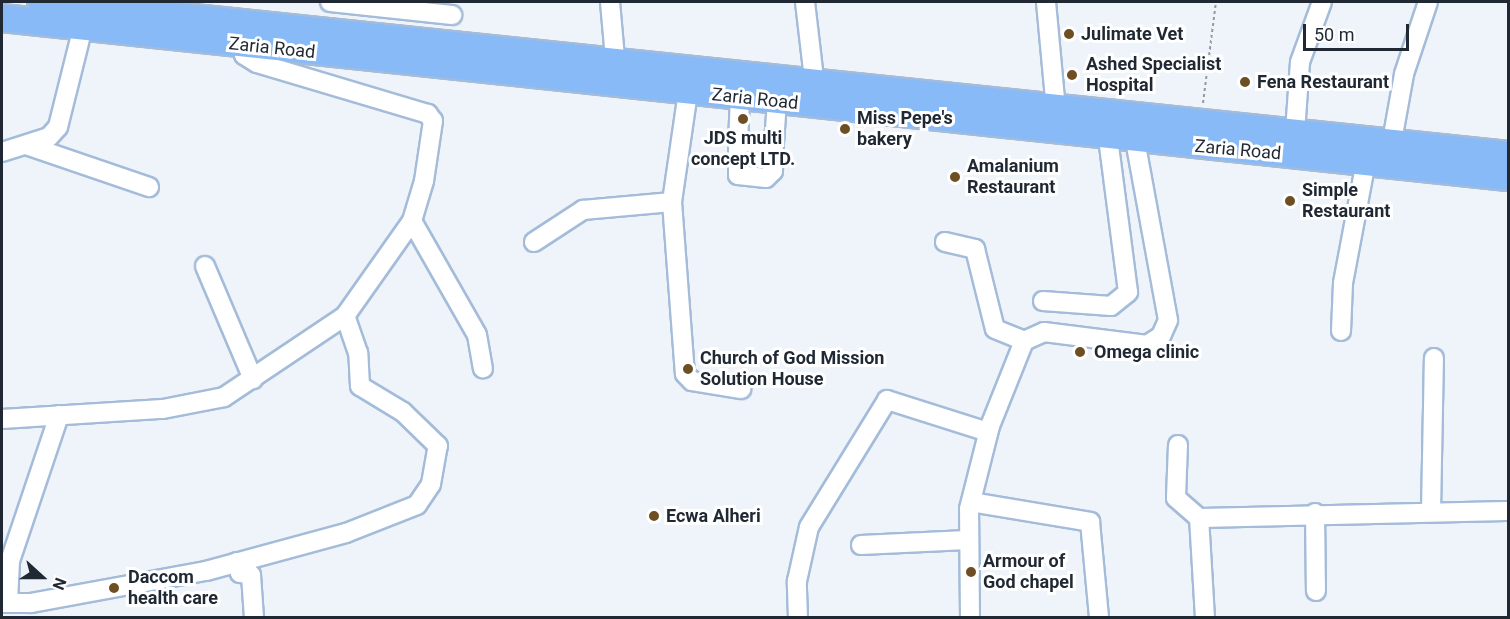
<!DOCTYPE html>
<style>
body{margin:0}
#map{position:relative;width:1510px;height:619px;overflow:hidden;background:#eff4fa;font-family:Roboto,sans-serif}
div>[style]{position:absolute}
.path>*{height:2px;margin-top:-1px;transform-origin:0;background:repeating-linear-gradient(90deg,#939aa2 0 3px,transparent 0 6px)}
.roads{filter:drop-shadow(2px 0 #a4bcd9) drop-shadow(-2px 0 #a4bcd9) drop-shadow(0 2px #a4bcd9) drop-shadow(0 -2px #a4bcd9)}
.minor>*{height:18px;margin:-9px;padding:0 9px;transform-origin:9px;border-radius:9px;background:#fff}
.highway>*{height:26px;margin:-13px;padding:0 13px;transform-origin:13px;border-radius:13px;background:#87baf7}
.dots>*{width:16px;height:16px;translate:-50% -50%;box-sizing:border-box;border:3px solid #fff;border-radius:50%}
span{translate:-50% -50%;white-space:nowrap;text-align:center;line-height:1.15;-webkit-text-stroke:6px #fff;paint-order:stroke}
.poi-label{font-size:18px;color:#1f2833;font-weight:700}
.left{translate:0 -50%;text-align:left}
.street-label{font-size:18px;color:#1f2833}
.frame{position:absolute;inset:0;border:3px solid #1f2833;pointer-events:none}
.north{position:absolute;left:12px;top:547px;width:60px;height:60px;-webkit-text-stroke:4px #fff;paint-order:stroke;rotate:111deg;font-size:16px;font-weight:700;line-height:24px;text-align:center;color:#1f2833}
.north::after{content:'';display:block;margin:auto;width:21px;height:27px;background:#1f2833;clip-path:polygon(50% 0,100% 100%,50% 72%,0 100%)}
.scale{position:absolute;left:1303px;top:24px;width:106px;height:27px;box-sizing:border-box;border:3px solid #1f2833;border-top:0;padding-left:8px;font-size:18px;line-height:21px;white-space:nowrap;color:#1f2833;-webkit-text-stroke:4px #fff;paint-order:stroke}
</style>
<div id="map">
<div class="path">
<div style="left:1203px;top:103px;width:102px;rotate:-82.7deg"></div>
</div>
<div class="roads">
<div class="minor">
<div style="left:330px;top:2px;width:123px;rotate:6.1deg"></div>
<div style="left:610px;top:2px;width:56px;rotate:84.9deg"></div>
<div style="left:805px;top:2px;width:78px;rotate:83.3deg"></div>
<div style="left:1046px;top:2px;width:107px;rotate:84.7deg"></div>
<div style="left:688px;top:92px;width:111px;rotate:98.3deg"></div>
<div style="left:672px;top:202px;width:172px;rotate:85.7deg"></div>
<div style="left:685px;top:374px;width:10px;rotate:45deg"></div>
<div style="left:692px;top:381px;width:50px;rotate:9.3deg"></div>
<div style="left:740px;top:97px;width:45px;rotate:92.5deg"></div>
<div style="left:738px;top:142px;width:36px;rotate:2deg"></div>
<div style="left:774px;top:143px;width:42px;rotate:-85.9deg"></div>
<div style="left:1295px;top:132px;width:70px;rotate:-85.9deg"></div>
<div style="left:1300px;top:62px;width:64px;rotate:-69.9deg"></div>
<div style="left:1392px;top:141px;width:68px;rotate:-79.8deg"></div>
<div style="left:1404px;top:74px;width:76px;rotate:-71.6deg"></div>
<div style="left:738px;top:142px;width:33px;rotate:90deg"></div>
<div style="left:738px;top:175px;width:28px;rotate:6deg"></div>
<div style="left:766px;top:178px;width:10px;rotate:-45deg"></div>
<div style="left:773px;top:171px;width:28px;rotate:-88deg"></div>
<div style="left:26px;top:145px;width:130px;rotate:18.9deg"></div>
<div style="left:2px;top:152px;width:49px;rotate:-17.7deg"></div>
<div style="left:49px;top:137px;width:13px;rotate:-48deg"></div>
<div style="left:58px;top:127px;width:103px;rotate:-76deg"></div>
<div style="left:412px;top:221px;width:131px;rotate:60.3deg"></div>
<div style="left:477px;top:335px;width:34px;rotate:80deg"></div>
<div style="left:534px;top:242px;width:59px;rotate:-33.1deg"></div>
<div style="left:583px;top:210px;width:89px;rotate:-5.1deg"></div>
<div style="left:945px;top:242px;width:31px;rotate:13deg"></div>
<div style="left:975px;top:249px;width:82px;rotate:76deg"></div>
<div style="left:995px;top:329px;width:31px;rotate:22deg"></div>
<div style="left:205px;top:266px;width:123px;rotate:67deg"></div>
<div style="left:1043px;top:301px;width:68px;rotate:4.2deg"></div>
<div style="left:1111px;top:306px;width:22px;rotate:-39deg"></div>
<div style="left:1128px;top:292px;width:155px;rotate:-97.4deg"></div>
<div style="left:1341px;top:331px;width:48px;rotate:-87.6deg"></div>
<div style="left:1343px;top:283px;width:124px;rotate:-79.3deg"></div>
<div style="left:2px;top:419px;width:161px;rotate:-3.6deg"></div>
<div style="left:163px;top:409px;width:62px;rotate:-11.1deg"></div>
<div style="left:224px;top:397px;width:146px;rotate:-33.8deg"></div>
<div style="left:345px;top:316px;width:116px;rotate:-54.8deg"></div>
<div style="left:412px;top:221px;width:42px;rotate:-73.3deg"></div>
<div style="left:424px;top:181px;width:61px;rotate:-81.5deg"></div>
<div style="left:433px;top:121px;width:9px;rotate:-126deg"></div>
<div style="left:428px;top:114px;width:178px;rotate:-163.4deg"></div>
<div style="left:257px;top:63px;width:15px;rotate:-148deg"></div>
<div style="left:244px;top:55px;width:19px;rotate:-102deg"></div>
<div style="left:1178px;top:445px;width:53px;rotate:92.2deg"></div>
<div style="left:1176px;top:498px;width:30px;rotate:41deg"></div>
<div style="left:971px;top:502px;width:121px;rotate:9.5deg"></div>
<div style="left:1090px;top:522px;width:96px;rotate:84.6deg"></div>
<div style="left:1431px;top:511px;width:153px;rotate:-88.9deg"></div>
<div style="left:1315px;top:513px;width:78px;rotate:89.3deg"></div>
<div style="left:861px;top:545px;width:106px;rotate:-2.7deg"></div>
<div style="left:237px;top:562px;width:11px;rotate:75deg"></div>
<div style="left:240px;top:573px;width:11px;rotate:10deg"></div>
<div style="left:251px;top:575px;width:43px;rotate:86deg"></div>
<div style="left:8px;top:602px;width:41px;rotate:-87.2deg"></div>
<div style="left:10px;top:561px;width:154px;rotate:-71.4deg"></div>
<div style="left:2px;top:603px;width:29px"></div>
<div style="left:31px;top:603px;width:178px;rotate:-10.4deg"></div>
<div style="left:206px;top:571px;width:145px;rotate:-15.2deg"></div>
<div style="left:346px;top:533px;width:76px;rotate:-21.5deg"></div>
<div style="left:417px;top:505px;width:25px;rotate:-56deg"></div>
<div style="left:431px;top:484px;width:39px;rotate:-80deg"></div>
<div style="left:438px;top:446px;width:49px;rotate:-135.8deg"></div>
<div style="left:403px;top:412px;width:50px;rotate:-148.8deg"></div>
<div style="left:360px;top:386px;width:33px;rotate:-93deg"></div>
<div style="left:358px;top:353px;width:39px;rotate:-109deg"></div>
<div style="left:798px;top:618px;width:37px;rotate:-92deg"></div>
<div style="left:797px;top:581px;width:55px;rotate:-77.5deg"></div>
<div style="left:809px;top:527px;width:149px;rotate:-58.4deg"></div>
<div style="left:887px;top:400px;width:106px;rotate:17.6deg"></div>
<div style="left:970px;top:618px;width:109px;rotate:-90.5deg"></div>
<div style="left:969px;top:509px;width:86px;rotate:-75.8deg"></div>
<div style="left:990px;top:426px;width:92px;rotate:-68.2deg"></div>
<div style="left:1024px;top:341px;width:22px;rotate:-24deg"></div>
<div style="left:1044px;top:332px;width:104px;rotate:7.2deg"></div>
<div style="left:1147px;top:345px;width:17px;rotate:-33deg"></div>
<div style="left:1161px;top:336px;width:17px;rotate:-66deg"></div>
<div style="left:1168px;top:320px;width:182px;rotate:-100.4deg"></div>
<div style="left:1205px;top:618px;width:100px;rotate:-93.4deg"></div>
<div style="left:1199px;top:518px;width:309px;rotate:-1.3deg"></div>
</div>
<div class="highway">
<div style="left:41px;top:2px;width:1475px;rotate:5.95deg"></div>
<div style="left:2px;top:18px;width:1514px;rotate:6.03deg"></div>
</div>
</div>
<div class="dots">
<div style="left:1069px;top:34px;background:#6e4f24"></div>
<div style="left:1072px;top:75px;background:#6e4f24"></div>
<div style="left:1245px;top:82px;background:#6e4f24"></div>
<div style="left:743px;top:119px;background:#6e4f24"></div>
<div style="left:845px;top:129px;background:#6e4f24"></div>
<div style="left:955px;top:177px;background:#6e4f24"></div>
<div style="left:1290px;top:201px;background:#6e4f24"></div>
<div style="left:1080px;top:352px;background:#6e4f24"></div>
<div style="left:688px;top:369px;background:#6e4f24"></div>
<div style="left:654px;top:516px;background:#6e4f24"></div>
<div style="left:971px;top:572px;background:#6e4f24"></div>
<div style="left:114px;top:588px;background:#6e4f24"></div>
</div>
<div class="poi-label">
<span class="left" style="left:1081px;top:34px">Julimate Vet</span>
<span class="left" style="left:1086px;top:75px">Ashed Specialist<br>Hospital</span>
<span class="left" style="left:1257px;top:82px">Fena Restaurant</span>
<span class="left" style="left:857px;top:129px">Miss Pepe's<br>bakery</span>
<span style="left:743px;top:149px">JDS multi<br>concept LTD.</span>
<span class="left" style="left:967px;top:177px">Amalanium<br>Restaurant</span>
<span class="left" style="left:1302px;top:201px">Simple<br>Restaurant</span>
<span class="left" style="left:1094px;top:352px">Omega clinic</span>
<span class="left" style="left:700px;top:369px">Church of God Mission<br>Solution House</span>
<span class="left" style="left:666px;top:516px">Ecwa Alheri</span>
<span class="left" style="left:983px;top:572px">Armour of<br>God chapel</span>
<span class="left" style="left:128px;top:588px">Daccom<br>health care</span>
</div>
<div class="street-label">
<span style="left:272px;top:48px;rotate:6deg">Zaria Road</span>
<span style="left:755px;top:99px;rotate:6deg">Zaria Road</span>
<span style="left:1238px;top:150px;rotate:5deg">Zaria Road</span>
</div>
<div class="frame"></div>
<div class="north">N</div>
<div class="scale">50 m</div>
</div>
